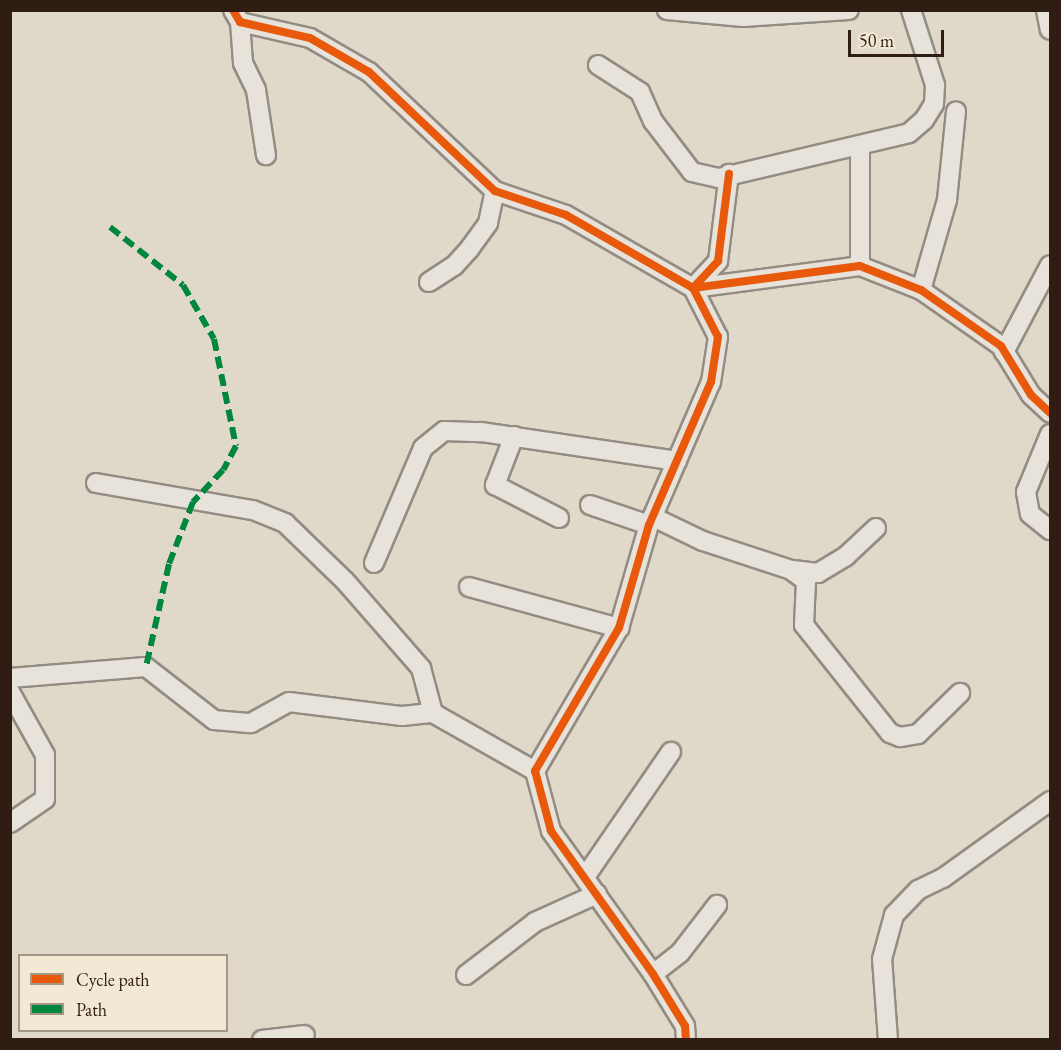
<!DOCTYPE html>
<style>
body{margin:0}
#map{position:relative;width:1061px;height:1050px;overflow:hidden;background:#e0d8c8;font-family:"EB Garamond",serif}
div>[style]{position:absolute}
.roads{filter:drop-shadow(2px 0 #938c82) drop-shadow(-2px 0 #938c82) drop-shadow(0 2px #938c82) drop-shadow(0 -2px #938c82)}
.minor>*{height:18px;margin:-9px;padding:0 9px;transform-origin:9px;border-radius:9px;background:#e7e3db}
.quiet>*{height:6px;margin-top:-3px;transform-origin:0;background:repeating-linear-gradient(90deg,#00873e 0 12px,transparent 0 18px)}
.cycleway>*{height:8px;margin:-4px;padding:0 4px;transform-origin:4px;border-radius:4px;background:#e8590c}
span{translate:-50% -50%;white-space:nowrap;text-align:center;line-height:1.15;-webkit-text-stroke:5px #f2e8d4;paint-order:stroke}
.frame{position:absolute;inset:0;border:12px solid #2f1d14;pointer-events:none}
.legend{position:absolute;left:18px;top:954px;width:210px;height:78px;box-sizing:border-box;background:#f2e8d4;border:2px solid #a49787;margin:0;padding:8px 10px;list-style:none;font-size:18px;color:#2f1d14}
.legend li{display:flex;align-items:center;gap:12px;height:30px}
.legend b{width:30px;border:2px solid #a49787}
.scale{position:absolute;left:848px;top:30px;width:96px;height:27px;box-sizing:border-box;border:3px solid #2f1d14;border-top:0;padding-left:8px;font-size:18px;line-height:21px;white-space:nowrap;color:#2f1d14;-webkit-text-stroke:4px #f2e8d4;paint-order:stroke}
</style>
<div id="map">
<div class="roads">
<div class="minor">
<div style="left:233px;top:10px;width:14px;rotate:60deg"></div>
<div style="left:240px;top:22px;width:72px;rotate:12.9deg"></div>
<div style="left:310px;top:38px;width:68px;rotate:30deg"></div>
<div style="left:369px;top:72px;width:173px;rotate:43.4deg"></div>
<div style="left:495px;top:191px;width:75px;rotate:18.7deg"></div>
<div style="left:566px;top:215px;width:146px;rotate:29.9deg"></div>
<div style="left:693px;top:288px;width:168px;rotate:-7.5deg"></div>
<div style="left:860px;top:266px;width:66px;rotate:21.5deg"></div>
<div style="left:921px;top:290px;width:98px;rotate:35deg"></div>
<div style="left:1001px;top:346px;width:57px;rotate:58.5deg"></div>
<div style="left:1031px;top:395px;width:26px;rotate:43deg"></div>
<div style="left:667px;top:10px;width:76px;rotate:5.3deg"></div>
<div style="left:743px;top:17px;width:106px;rotate:-3.8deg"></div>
<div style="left:1046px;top:10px;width:20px;rotate:79deg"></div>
<div style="left:240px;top:22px;width:41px;rotate:85.8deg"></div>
<div style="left:243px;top:63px;width:30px;rotate:64deg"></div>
<div style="left:256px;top:90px;width:66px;rotate:81.3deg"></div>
<div style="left:598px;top:65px;width:50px;rotate:32.7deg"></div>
<div style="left:640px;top:92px;width:32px;rotate:66deg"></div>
<div style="left:653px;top:121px;width:64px;rotate:52.6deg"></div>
<div style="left:692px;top:172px;width:28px;rotate:13deg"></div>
<div style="left:719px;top:178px;width:195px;rotate:-13.3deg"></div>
<div style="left:909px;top:133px;width:20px;rotate:-41deg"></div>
<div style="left:924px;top:120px;width:19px;rotate:-58deg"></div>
<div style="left:934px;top:104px;width:19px;rotate:-87deg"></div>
<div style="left:935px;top:85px;width:79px;rotate:-107.7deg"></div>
<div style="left:860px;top:266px;width:120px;rotate:-90deg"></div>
<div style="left:429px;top:282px;width:30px;rotate:-33deg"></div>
<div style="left:454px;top:266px;width:24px;rotate:-48deg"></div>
<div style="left:470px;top:248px;width:31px;rotate:-54deg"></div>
<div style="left:488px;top:223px;width:33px;rotate:-78deg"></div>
<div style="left:921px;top:290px;width:94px;rotate:-73.9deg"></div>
<div style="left:947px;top:200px;width:89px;rotate:-84.2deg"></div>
<div style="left:1004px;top:352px;width:98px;rotate:-62.1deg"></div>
<div style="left:1050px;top:434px;width:63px;rotate:112.5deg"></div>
<div style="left:1026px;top:492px;width:22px;rotate:80deg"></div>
<div style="left:1030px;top:514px;width:26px;rotate:39deg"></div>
<div style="left:514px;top:436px;width:53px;rotate:111.2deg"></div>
<div style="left:495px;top:485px;width:72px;rotate:27.3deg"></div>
<div style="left:96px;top:483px;width:159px;rotate:9.8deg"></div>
<div style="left:253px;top:510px;width:35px;rotate:22deg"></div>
<div style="left:285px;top:523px;width:83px;rotate:44deg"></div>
<div style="left:345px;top:581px;width:116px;rotate:48.9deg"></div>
<div style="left:421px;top:668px;width:47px;rotate:75.1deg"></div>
<div style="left:433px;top:713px;width:117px;rotate:29.6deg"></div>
<div style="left:590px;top:505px;width:62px;rotate:18.7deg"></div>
<div style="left:653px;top:517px;width:55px;rotate:25.6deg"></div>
<div style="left:703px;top:541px;width:93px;rotate:18.2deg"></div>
<div style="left:791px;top:570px;width:19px;rotate:36deg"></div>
<div style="left:806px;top:581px;width:44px;rotate:92.6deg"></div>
<div style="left:804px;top:625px;width:138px;rotate:51.5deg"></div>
<div style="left:890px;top:733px;width:11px;rotate:22deg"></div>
<div style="left:900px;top:737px;width:18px;rotate:-9deg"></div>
<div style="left:918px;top:734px;width:59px;rotate:-44.3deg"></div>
<div style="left:374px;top:563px;width:125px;rotate:-66.9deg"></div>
<div style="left:423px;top:448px;width:27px;rotate:-39deg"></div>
<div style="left:444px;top:431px;width:37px;rotate:2deg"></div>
<div style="left:481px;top:432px;width:198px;rotate:8.4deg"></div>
<div style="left:793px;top:570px;width:25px;rotate:7deg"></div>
<div style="left:818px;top:573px;width:33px;rotate:-31deg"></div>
<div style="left:846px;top:556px;width:41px;rotate:-43deg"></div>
<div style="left:469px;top:587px;width:156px;rotate:15.3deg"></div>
<div style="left:10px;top:678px;width:136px;rotate:-4.6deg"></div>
<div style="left:146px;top:667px;width:86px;rotate:37.9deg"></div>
<div style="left:214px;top:720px;width:37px;rotate:5deg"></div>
<div style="left:251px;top:723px;width:43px;rotate:-28.9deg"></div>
<div style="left:289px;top:702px;width:114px;rotate:7.1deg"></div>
<div style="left:402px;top:716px;width:31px;rotate:-6deg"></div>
<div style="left:10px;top:692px;width:72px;rotate:60.9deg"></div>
<div style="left:45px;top:755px;width:44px;rotate:90deg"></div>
<div style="left:45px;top:799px;width:42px;rotate:145.6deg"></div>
<div style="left:585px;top:877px;width:152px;rotate:-55.5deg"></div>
<div style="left:653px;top:974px;width:34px;rotate:-38deg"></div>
<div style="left:680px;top:953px;width:61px;rotate:-52.4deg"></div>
<div style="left:466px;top:975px;width:87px;rotate:-37.5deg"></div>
<div style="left:535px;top:922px;width:68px;rotate:-24.3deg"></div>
<div style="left:262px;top:1040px;width:43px;rotate:-6.6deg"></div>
<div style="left:686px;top:1040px;width:14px;rotate:-94deg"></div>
<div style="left:685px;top:1026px;width:61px;rotate:-121.6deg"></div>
<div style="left:653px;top:974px;width:176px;rotate:-125.5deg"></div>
<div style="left:551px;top:831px;width:62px;rotate:-104.9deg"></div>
<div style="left:535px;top:771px;width:166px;rotate:-59.6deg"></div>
<div style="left:619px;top:628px;width:107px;rotate:-73.8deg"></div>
<div style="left:649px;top:525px;width:156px;rotate:-66.6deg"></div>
<div style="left:711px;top:382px;width:46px;rotate:-81.2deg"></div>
<div style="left:718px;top:337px;width:55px;rotate:-117deg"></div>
<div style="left:693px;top:288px;width:37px;rotate:-47deg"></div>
<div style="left:718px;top:261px;width:88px;rotate:-82.8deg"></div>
<div style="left:888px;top:1040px;width:81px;rotate:-94.2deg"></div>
<div style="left:882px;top:959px;width:46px;rotate:-74.7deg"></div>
<div style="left:894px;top:915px;width:35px;rotate:-46deg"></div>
<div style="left:918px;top:890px;width:28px;rotate:-26deg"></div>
<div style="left:943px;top:878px;width:132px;rotate:-35.7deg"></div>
</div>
</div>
<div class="quiet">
<div style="left:110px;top:227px;width:93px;rotate:38.5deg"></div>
<div style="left:183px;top:285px;width:62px;rotate:60.1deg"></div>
<div style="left:214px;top:339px;width:109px;rotate:78.4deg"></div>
<div style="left:236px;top:446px;width:27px;rotate:118deg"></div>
<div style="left:223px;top:470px;width:44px;rotate:133.2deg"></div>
<div style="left:193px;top:502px;width:66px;rotate:111.2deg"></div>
<div style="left:169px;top:564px;width:106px;rotate:102.6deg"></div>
</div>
<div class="cycleway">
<div style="left:233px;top:10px;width:14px;rotate:60deg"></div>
<div style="left:240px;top:22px;width:72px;rotate:12.9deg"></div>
<div style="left:310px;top:38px;width:68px;rotate:30deg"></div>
<div style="left:369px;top:72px;width:173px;rotate:43.4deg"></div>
<div style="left:495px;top:191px;width:75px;rotate:18.7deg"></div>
<div style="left:566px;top:215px;width:146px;rotate:29.9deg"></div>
<div style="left:693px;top:288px;width:168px;rotate:-7.5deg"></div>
<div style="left:860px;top:266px;width:66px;rotate:21.5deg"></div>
<div style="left:921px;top:290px;width:98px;rotate:35deg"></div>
<div style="left:1001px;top:346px;width:57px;rotate:58.5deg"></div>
<div style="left:1031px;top:395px;width:26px;rotate:43deg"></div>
<div style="left:686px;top:1040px;width:14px;rotate:-94deg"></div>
<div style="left:685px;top:1026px;width:61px;rotate:-121.6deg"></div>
<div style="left:653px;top:974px;width:176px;rotate:-125.5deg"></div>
<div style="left:551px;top:831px;width:62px;rotate:-104.9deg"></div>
<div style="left:535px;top:771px;width:166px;rotate:-59.6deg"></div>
<div style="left:619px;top:628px;width:107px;rotate:-73.8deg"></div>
<div style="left:649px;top:525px;width:156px;rotate:-66.6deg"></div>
<div style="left:711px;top:382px;width:46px;rotate:-81.2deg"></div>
<div style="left:718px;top:337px;width:55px;rotate:-117deg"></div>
<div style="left:693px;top:288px;width:37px;rotate:-47deg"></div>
<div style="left:718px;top:261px;width:88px;rotate:-82.8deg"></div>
</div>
<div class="frame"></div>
<ul class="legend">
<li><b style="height:8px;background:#e8590c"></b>Cycle path</li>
<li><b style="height:8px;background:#00873e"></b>Path</li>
</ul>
<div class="scale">50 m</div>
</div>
